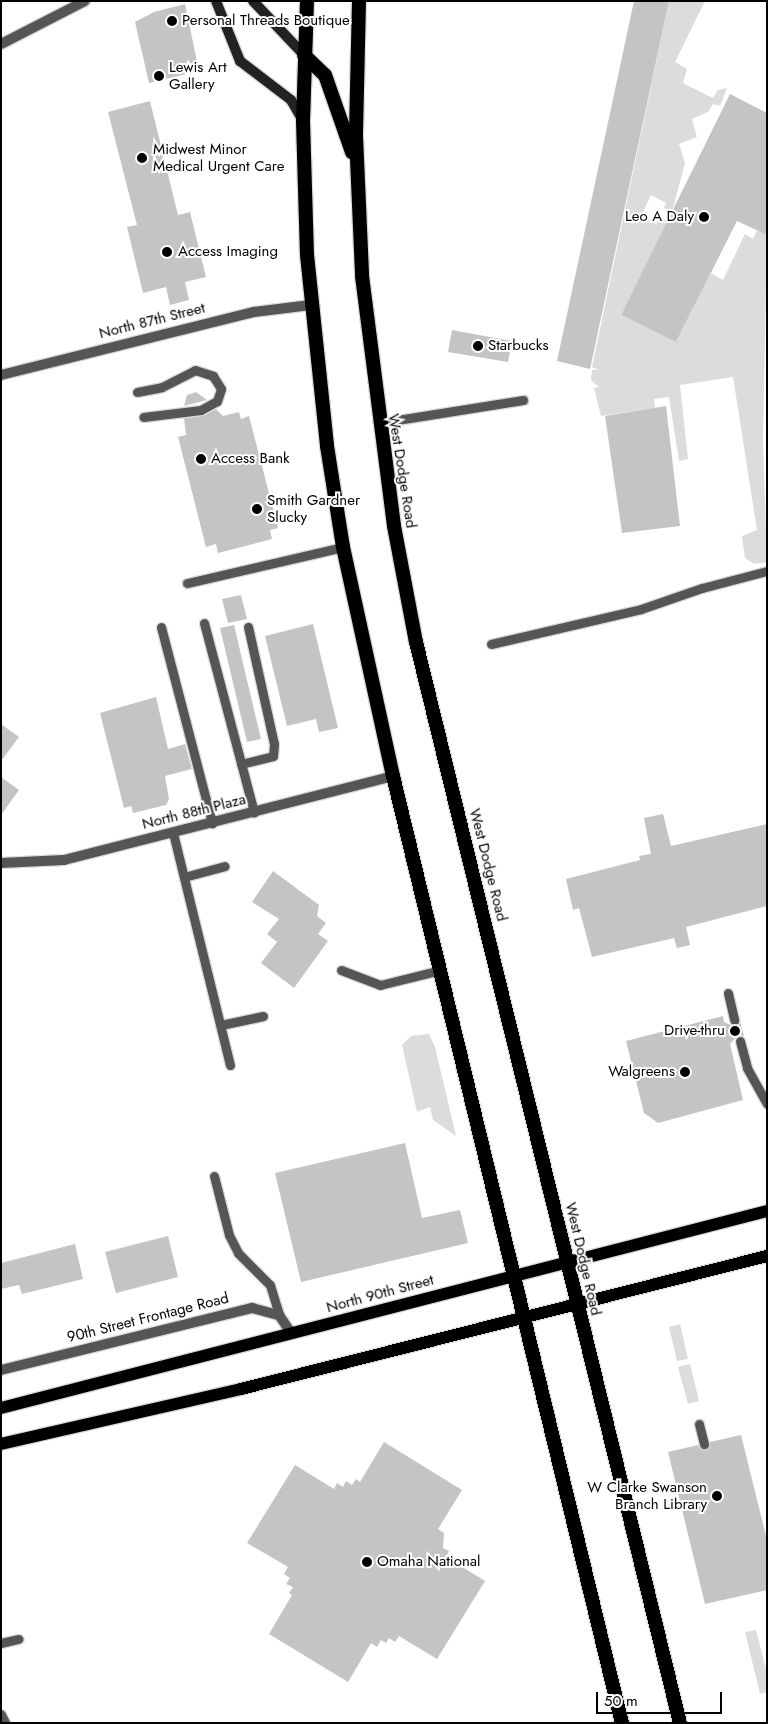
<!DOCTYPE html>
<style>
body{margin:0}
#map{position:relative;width:768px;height:1724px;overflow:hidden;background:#fff;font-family:Jost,sans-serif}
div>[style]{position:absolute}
.green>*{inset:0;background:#dcdcdc}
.building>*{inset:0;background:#c4c4c4}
.roads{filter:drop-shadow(1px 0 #dbdbdb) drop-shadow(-1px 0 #dbdbdb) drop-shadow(0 1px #dbdbdb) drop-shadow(0 -1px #dbdbdb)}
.service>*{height:9px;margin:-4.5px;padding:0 4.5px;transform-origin:4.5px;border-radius:4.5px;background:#555}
.minor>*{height:10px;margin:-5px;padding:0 5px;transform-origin:5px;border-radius:5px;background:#555}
.secondary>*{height:10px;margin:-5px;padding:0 5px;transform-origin:5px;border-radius:5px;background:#222}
.primary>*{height:12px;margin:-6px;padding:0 6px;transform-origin:6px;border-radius:6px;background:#000}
.trunk>*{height:14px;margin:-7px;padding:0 7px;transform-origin:7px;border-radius:7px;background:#000}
.dots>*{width:14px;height:14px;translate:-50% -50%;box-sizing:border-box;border:2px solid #fff;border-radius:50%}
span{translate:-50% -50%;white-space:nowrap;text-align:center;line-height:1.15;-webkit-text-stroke:4px #fff;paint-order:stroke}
.poi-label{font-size:15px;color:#000}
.left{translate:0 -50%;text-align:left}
.right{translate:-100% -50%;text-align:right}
.street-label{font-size:15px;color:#000}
.frame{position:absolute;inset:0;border:2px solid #000;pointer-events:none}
.scale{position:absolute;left:596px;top:1692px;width:126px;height:22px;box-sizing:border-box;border:2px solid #000;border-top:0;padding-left:6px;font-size:15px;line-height:18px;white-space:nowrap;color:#000;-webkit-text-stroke:4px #fff;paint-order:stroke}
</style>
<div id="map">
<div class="green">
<div style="clip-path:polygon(669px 1px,705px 1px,675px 62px,687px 69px,683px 83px,713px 98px,718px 90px,727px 88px,720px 106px,713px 104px,708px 112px,692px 119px,697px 137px,679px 144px,685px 163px,672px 212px,664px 208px,666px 203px,651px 195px,641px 216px,656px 224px,660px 217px,668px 221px,621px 315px,676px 342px,711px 273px,723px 280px,745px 234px,753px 239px,757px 230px,767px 235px,763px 440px,767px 562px,754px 564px,745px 558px,742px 536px,757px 530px,733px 377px,680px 385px,688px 459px,679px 461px,669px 397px,654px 399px,655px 408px,601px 416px,594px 388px,599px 387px,591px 380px,592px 370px,598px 370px,592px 367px)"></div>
<div style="clip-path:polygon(429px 1034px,435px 1047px,456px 1136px,433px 1120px,430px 1107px,417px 1112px,402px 1045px,411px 1036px)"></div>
<div style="clip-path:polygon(680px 1324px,688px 1359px,677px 1361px,669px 1327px)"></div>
<div style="clip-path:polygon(690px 1364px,699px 1401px,688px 1404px,678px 1367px)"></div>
<div style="clip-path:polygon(756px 1630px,767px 1673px,767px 1692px,760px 1694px,745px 1632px)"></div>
</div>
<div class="building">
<div style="clip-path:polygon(634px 1px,669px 1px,590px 369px,557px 361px)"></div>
<div style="clip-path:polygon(185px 4px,199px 71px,149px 83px,135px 22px,154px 12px)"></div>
<div style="clip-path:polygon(730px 94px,767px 113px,767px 235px,737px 221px,676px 342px,621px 315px)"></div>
<div style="clip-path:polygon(150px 101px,178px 215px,190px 212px,206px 277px,185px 282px,189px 300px,170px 305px,166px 287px,143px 293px,127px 227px,137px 225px,108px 112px)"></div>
<div style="clip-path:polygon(452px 330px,512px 341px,508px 362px,448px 352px)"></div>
<div style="clip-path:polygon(196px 392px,207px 400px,184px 406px,187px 395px)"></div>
<div style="clip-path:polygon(666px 406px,680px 526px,622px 533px,605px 416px)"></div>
<div style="clip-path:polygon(216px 409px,223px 416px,239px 412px,241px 419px,249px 416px,278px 528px,270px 530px,272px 539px,218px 553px,216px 544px,206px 547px,178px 437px,186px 435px,184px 418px,202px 416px)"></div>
<div style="clip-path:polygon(241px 595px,247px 619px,228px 623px,222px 599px)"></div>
<div style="clip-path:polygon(313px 624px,338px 728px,319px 732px,316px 719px,287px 726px,265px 636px)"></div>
<div style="clip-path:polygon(234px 625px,261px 739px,247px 742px,220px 628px)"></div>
<div style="clip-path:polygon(156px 697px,168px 749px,185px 744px,192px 769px,165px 776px,169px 799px,166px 805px,133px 813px,131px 806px,124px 808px,100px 713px)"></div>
<div style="clip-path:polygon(1px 724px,19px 737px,1px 761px)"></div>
<div style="clip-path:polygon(1px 777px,19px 790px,1px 815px)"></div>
<div style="clip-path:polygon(663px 814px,671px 846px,767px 824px,767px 906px,686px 927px,690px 945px,677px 948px,674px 938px,592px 957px,579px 908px,573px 910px,566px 879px,640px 860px,639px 856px,651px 854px,644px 818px)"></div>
<div style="clip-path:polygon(273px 871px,319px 905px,317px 916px,326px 923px,318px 934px,328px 941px,294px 988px,261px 963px,277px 942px,267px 934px,279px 919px,252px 902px)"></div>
<div style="clip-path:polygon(723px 1016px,724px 1022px,733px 1026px,740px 1021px,744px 1036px,738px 1035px,730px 1044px,743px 1100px,658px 1123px,644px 1113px,626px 1041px)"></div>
<div style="clip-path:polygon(405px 1143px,422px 1218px,460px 1210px,468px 1243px,301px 1282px,275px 1173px)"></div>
<div style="clip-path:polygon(168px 1236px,178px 1277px,116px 1293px,105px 1252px)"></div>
<div style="clip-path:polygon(75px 1244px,83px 1279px,22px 1294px,19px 1285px,1px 1289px,1px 1263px)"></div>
<div style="clip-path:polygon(741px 1435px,767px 1540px,767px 1590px,705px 1604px,668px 1452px,698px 1445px,705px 1450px,710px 1442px)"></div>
<div style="clip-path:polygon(384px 1442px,462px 1490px,438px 1529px,444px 1533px,443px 1548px,449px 1551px,446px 1557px,485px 1581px,437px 1659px,399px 1636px,395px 1642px,389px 1638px,386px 1643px,381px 1640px,377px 1647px,371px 1643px,348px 1682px,269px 1634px,292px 1595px,289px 1593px,293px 1587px,286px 1584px,290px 1578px,284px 1574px,288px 1567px,247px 1543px,295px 1465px,334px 1489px,337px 1483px,343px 1487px,346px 1481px,352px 1485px,356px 1479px,360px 1482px)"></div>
</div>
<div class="roads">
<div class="service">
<div style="left:137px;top:392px;width:25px;rotate:-11deg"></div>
<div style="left:162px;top:387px;width:37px;rotate:-27deg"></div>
<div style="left:195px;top:370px;width:19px;rotate:18deg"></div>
<div style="left:213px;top:376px;width:15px;rotate:58deg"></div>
<div style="left:221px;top:389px;width:13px;rotate:108deg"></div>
<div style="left:217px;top:401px;width:18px;rotate:151deg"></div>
<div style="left:201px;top:410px;width:58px;rotate:173.1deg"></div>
<div style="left:378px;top:423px;width:147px;rotate:-9deg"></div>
<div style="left:187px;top:583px;width:160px;rotate:-13deg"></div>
<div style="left:204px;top:623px;width:196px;rotate:75.2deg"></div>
<div style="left:161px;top:627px;width:203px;rotate:75.4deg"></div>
<div style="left:491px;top:644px;width:154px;rotate:-13.1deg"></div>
<div style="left:641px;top:609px;width:65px;rotate:-19deg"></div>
<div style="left:702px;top:588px;width:67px;rotate:-14.7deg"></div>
<div style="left:241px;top:764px;width:33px;rotate:-14deg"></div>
<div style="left:273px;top:756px;width:12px;rotate:-85deg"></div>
<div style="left:274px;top:744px;width:120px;rotate:-102.5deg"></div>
<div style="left:173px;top:833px;width:239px;rotate:76.2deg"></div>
<div style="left:184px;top:877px;width:42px;rotate:-15deg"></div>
<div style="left:341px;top:970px;width:42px;rotate:21deg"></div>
<div style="left:380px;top:985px;width:63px;rotate:-13.8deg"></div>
<div style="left:728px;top:993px;width:28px;rotate:77deg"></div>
<div style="left:221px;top:1025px;width:43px;rotate:-12.1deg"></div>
<div style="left:740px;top:1041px;width:28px;rotate:75deg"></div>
<div style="left:747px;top:1068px;width:41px;rotate:60.9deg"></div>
<div style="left:214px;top:1176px;width:61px;rotate:75.7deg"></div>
<div style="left:229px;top:1235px;width:20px;rotate:63deg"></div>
<div style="left:238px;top:1253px;width:45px;rotate:45deg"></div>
<div style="left:270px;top:1285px;width:31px;rotate:73deg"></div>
<div style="left:699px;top:1424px;width:21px;rotate:76deg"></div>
<div style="left:1px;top:1643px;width:18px;rotate:-13deg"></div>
</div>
<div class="minor">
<div style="left:1px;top:44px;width:94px;rotate:-27.1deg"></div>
<div style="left:1px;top:375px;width:261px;rotate:-14deg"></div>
<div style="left:254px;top:312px;width:57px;rotate:-7deg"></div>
<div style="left:1px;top:863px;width:63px;rotate:-2.7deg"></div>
<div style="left:64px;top:860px;width:340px;rotate:-14.3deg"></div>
<div style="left:1px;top:1370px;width:259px;rotate:-13.9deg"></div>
<div style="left:252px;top:1308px;width:28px;rotate:15deg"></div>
<div style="left:279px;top:1315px;width:23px;rotate:56deg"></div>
<div style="left:1px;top:1715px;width:9px;rotate:63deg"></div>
</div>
<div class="secondary">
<div style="left:216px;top:1px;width:65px;rotate:68.2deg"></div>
<div style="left:240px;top:61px;width:64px;rotate:37.4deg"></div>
<div style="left:291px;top:100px;width:22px;rotate:60deg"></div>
<div style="left:253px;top:1px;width:74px;rotate:46.6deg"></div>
</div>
<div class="primary">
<div style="left:1px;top:1408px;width:791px;rotate:-14.42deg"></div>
<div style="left:1px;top:1444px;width:246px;rotate:-12.9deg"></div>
<div style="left:241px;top:1389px;width:543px;rotate:-14.19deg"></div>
</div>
<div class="trunk">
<div style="left:307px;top:1px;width:120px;rotate:91.9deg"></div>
<div style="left:303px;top:121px;width:134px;rotate:88.3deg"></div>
<div style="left:307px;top:255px;width:192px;rotate:84deg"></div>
<div style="left:327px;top:446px;width:102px;rotate:81deg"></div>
<div style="left:343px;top:547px;width:234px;rotate:77.7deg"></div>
<div style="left:393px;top:776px;width:974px;rotate:76.41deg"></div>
<div style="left:359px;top:1px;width:135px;rotate:91.3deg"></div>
<div style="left:356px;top:136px;width:140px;rotate:87.5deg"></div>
<div style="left:362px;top:276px;width:252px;rotate:82.7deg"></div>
<div style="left:394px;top:526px;width:118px;rotate:79.3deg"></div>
<div style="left:416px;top:642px;width:1113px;rotate:76.28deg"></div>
<div style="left:304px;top:55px;width:29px;rotate:44deg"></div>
<div style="left:325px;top:75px;width:82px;rotate:70.7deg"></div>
</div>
</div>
<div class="dots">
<div style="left:172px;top:21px;background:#000"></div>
<div style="left:159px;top:76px;background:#000"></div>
<div style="left:142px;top:158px;background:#000"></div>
<div style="left:704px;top:217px;background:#000"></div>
<div style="left:167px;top:252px;background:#000"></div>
<div style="left:478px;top:346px;background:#000"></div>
<div style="left:201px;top:459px;background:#000"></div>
<div style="left:257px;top:509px;background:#000"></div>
<div style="left:735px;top:1031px;background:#000"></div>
<div style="left:685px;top:1072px;background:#000"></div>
<div style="left:717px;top:1496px;background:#000"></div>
<div style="left:367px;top:1562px;background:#000"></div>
</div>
<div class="poi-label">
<span class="left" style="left:182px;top:21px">Personal Threads Boutique</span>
<span class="left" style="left:169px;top:76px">Lewis Art<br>Gallery</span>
<span class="left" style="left:153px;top:158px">Midwest Minor<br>Medical Urgent Care</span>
<span class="right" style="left:694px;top:217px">Leo A Daly</span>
<span class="left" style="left:178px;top:252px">Access Imaging</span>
<span class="left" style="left:488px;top:346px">Starbucks</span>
<span class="left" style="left:211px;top:459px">Access Bank</span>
<span class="left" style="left:267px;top:509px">Smith Gardner<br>Slucky</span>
<span class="right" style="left:725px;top:1031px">Drive-thru</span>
<span class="right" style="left:675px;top:1072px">Walgreens</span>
<span class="right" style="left:707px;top:1496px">W Clarke Swanson<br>Branch Library</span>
<span class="left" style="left:377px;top:1562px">Omaha National</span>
</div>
<div class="street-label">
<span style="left:152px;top:321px;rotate:-14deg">North 87th Street</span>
<span style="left:402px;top:471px;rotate:81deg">West Dodge Road</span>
<span style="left:194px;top:812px;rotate:-14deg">North 88th Plaza</span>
<span style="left:488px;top:865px;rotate:76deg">West Dodge Road</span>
<span style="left:583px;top:1259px;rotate:77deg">West Dodge Road</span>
<span style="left:380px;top:1294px;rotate:-15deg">North 90th Street</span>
<span style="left:148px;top:1318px;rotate:-14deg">90th Street Frontage Road</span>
</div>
<div class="frame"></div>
<div class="scale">50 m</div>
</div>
